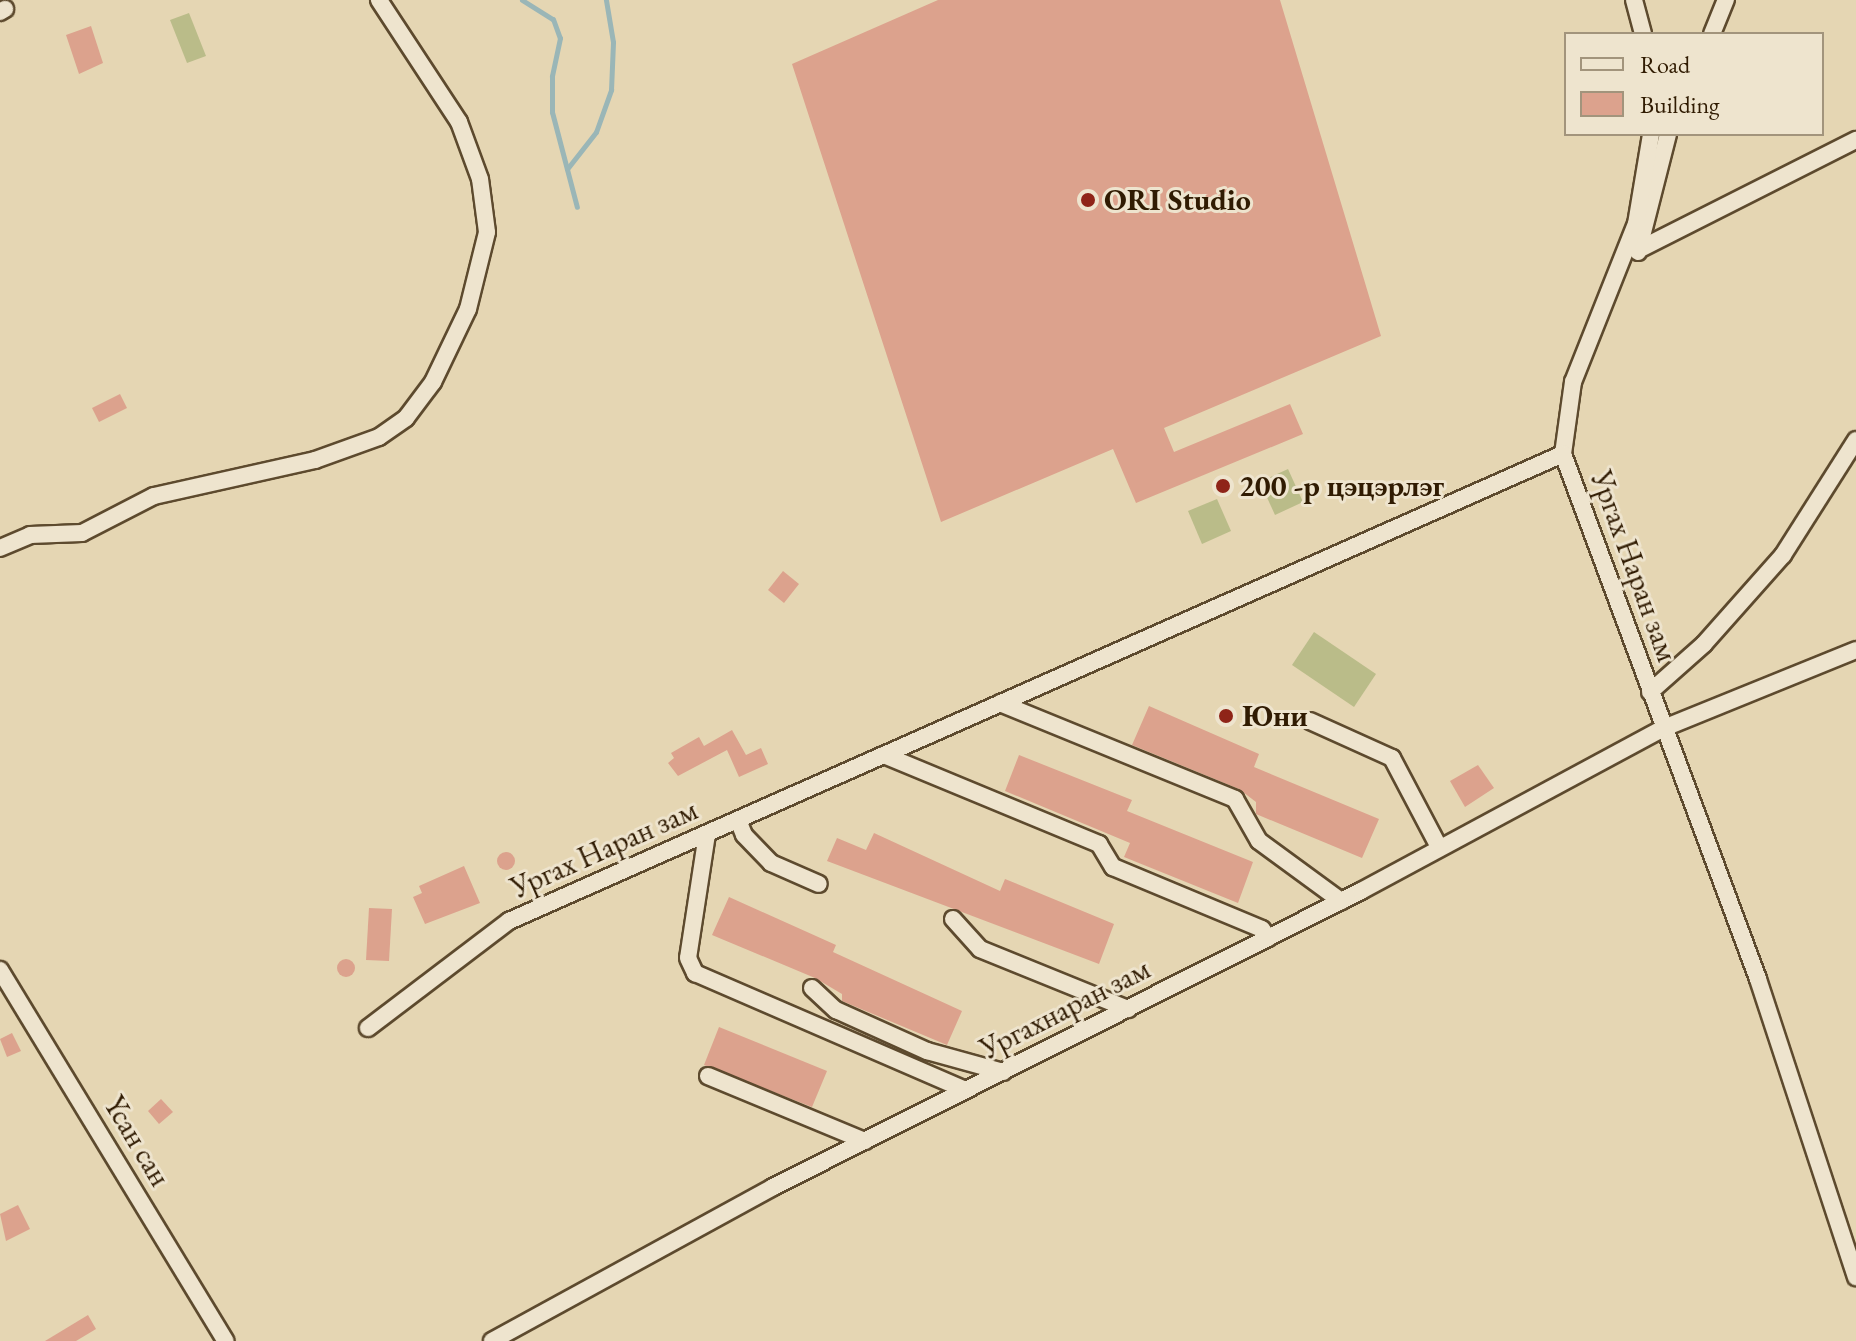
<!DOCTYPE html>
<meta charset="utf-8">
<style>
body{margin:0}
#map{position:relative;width:1856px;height:1341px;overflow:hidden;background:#e5d6b3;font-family:"EB Garamond",serif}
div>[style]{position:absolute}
.green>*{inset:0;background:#babc89}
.stream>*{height:5px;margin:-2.5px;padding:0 2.5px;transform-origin:2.5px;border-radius:2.5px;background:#9ab6b7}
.building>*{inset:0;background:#dca28d}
.round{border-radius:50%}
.roads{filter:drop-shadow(2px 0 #5d4a2e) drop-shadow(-2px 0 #5d4a2e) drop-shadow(0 2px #5d4a2e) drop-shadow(0 -2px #5d4a2e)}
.minor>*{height:16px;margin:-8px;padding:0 8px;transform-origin:8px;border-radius:8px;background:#eee4ce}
.dots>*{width:22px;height:22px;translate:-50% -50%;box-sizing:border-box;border:4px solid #eee4ce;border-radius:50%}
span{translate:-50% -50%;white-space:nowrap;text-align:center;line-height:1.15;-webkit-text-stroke:6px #eee4ce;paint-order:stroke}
.poi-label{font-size:30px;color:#301b02;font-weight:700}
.left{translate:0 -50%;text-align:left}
.street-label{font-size:30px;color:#301b02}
.legend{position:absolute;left:1564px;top:32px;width:260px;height:104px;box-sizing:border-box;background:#eee4ce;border:2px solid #a2947c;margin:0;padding:10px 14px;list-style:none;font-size:24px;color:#301b02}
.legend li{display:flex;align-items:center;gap:16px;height:40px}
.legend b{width:40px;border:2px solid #a2947c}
</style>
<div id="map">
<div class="green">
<div style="clip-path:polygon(189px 13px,206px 56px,187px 63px,170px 20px)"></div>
<div style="clip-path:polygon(1288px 469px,1303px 502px,1275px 515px,1260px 482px)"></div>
<div style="clip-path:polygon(1217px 499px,1231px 531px,1202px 544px,1188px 511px)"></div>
<div style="clip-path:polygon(1314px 632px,1376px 674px,1354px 707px,1292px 665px)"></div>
</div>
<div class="stream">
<div style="left:522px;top:0;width:36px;rotate:32deg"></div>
<div style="left:553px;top:19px;width:20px;rotate:70deg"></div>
<div style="left:560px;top:38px;width:39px;rotate:102deg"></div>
<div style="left:552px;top:76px;width:36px;rotate:90deg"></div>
<div style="left:552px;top:112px;width:98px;rotate:75.3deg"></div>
<div style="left:567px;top:169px;width:47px;rotate:-51.9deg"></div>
<div style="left:596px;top:132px;width:45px;rotate:-70.3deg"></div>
<div style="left:611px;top:90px;width:48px;rotate:-87.6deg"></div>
<div style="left:613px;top:42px;width:43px;rotate:-99.5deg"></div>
</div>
<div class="building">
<div style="clip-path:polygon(938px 0,1280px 0,1381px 336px,1164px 428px,1174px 452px,1290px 404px,1303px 434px,1136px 503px,1113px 449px,941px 522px,792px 64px)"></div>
<div style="clip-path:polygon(91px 26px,103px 63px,79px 74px,66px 35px)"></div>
<div style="clip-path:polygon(120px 394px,127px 408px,99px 422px,92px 408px)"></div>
<div style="clip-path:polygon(783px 571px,799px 584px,784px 603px,768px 590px)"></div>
<div style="clip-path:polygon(1149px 706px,1259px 754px,1254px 767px,1379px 819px,1362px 858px,1256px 814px,1256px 802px,1239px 789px,1132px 745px)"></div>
<div style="clip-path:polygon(732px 730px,746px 755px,761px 748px,768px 764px,739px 777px,727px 750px,678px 776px,668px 763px,674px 758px,671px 753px,699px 737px,704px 746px)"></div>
<div style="clip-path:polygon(1019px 755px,1132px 800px,1127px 811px,1253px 862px,1238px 903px,1124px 857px,1130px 843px,1005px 791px)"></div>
<div style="clip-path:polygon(1478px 765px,1494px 788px,1465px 807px,1450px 781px)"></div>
<div style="clip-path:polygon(874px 833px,1000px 891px,1005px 879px,1114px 924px,1099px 964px,827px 861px,837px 838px,866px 850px)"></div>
<div class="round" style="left:497px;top:852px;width:18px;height:18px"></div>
<div style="clip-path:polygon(464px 866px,480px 903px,425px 924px,413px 897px,422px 893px,419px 886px)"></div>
<div style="clip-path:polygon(729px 897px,836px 945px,833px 952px,962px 1011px,947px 1045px,842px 1001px,842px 994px,815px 978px,712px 935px)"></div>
<div style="clip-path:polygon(369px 908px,392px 909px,389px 961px,366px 960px)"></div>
<div class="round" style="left:337px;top:959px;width:18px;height:18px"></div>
<div style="clip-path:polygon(719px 1027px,827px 1071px,812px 1107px,704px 1065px)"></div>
<div style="clip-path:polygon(12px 1033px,21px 1051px,7px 1057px,0 1039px)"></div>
<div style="clip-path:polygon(161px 1099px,173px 1112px,159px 1124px,148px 1111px)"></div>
<div style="clip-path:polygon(18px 1205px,30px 1229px,6px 1241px,0 1214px)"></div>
<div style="clip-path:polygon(88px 1315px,96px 1329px,76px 1341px,45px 1341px)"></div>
</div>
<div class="roads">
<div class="minor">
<div style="left:1634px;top:0;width:35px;rotate:75deg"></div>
<div style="left:0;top:12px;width:6px;rotate:-31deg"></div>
<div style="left:1712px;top:34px;width:37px;rotate:-68deg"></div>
<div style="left:1640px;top:249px;width:242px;rotate:-26.8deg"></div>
<div style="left:1638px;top:252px;width:122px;rotate:-75.7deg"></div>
<div style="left:1563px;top:454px;width:73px;rotate:-82.1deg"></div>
<div style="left:1573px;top:382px;width:170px;rotate:-68.3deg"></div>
<div style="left:1636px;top:224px;width:91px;rotate:-80.5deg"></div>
<div style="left:0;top:548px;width:33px;rotate:-23deg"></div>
<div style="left:30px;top:535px;width:52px;rotate:-2.2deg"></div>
<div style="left:82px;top:533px;width:81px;rotate:-27.2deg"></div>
<div style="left:154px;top:496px;width:165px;rotate:-12.6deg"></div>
<div style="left:315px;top:460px;width:68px;rotate:-19.8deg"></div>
<div style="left:379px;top:437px;width:33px;rotate:-35deg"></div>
<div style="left:406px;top:418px;width:45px;rotate:-53.1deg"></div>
<div style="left:433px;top:382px;width:81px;rotate:-64.4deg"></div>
<div style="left:468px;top:309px;width:79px;rotate:-76.1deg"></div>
<div style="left:487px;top:232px;width:53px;rotate:-97.5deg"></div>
<div style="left:480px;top:179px;width:61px;rotate:-110.2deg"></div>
<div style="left:459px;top:122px;width:146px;rotate:-123.3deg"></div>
<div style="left:1650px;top:692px;width:72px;rotate:-41.6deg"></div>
<div style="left:1704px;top:644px;width:119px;rotate:-48.4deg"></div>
<div style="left:1783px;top:555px;width:136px;rotate:-57.6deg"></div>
<div style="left:1000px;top:703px;width:254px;rotate:22.2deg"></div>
<div style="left:1235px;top:799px;width:48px;rotate:60.3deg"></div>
<div style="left:1259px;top:841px;width:102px;rotate:36.2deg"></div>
<div style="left:1310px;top:721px;width:90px;rotate:24.3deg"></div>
<div style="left:1392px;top:758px;width:101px;rotate:62.2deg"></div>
<div style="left:884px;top:755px;width:233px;rotate:22.5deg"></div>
<div style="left:1099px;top:844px;width:27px;rotate:59deg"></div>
<div style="left:1113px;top:867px;width:161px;rotate:22.6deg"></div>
<div style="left:1262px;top:929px;width:11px;rotate:56deg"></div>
<div style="left:738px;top:820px;width:16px;rotate:68deg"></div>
<div style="left:744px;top:835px;width:39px;rotate:46deg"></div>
<div style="left:771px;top:863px;width:52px;rotate:23.6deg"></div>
<div style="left:707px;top:834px;width:125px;rotate:98.7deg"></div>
<div style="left:688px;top:958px;width:17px;rotate:65deg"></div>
<div style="left:695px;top:973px;width:295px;rotate:23.4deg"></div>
<div style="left:953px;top:919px;width:40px;rotate:48deg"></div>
<div style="left:980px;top:949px;width:160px;rotate:22.1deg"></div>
<div style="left:0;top:970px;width:434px;rotate:58.7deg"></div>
<div style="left:812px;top:988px;width:33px;rotate:43deg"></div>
<div style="left:836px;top:1010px;width:100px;rotate:24.3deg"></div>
<div style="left:927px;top:1051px;width:79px;rotate:15.4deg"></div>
<div style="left:368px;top:1028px;width:177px;rotate:-37.2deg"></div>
<div style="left:509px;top:921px;width:1153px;rotate:-23.9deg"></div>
<div style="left:1563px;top:454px;width:560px;rotate:69.62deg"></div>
<div style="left:1758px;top:979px;width:314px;rotate:71.8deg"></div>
<div style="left:708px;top:1076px;width:170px;rotate:22.5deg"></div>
<div style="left:492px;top:1341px;width:320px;rotate:-28.7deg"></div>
<div style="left:773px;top:1187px;width:658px;rotate:-26.72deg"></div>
<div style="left:1361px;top:891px;width:344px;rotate:-28.3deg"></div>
<div style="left:1664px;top:728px;width:207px;rotate:-22.1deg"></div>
</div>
</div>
<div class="dots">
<div style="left:1088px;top:200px;background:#8f2418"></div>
<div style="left:1223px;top:486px;background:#8f2418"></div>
<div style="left:1226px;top:716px;background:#8f2418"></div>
</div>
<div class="poi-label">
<span class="left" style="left:1104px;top:200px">ORI Studio</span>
<span class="left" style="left:1239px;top:486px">200 -р цэцэрлэг</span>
<span class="left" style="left:1242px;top:716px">Юни</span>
</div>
<div class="street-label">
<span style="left:1634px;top:566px;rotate:70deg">Ургах Наран зам</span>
<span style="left:604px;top:849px;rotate:-24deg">Ургах Наран зам</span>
<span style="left:1065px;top:1009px;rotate:-27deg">Ургахнаран зам</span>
<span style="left:137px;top:1141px;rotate:59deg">Үсан сан</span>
</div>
<ul class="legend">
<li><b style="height:10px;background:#eee4ce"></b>Road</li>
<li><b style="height:22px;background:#dca28d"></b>Building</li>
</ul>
</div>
